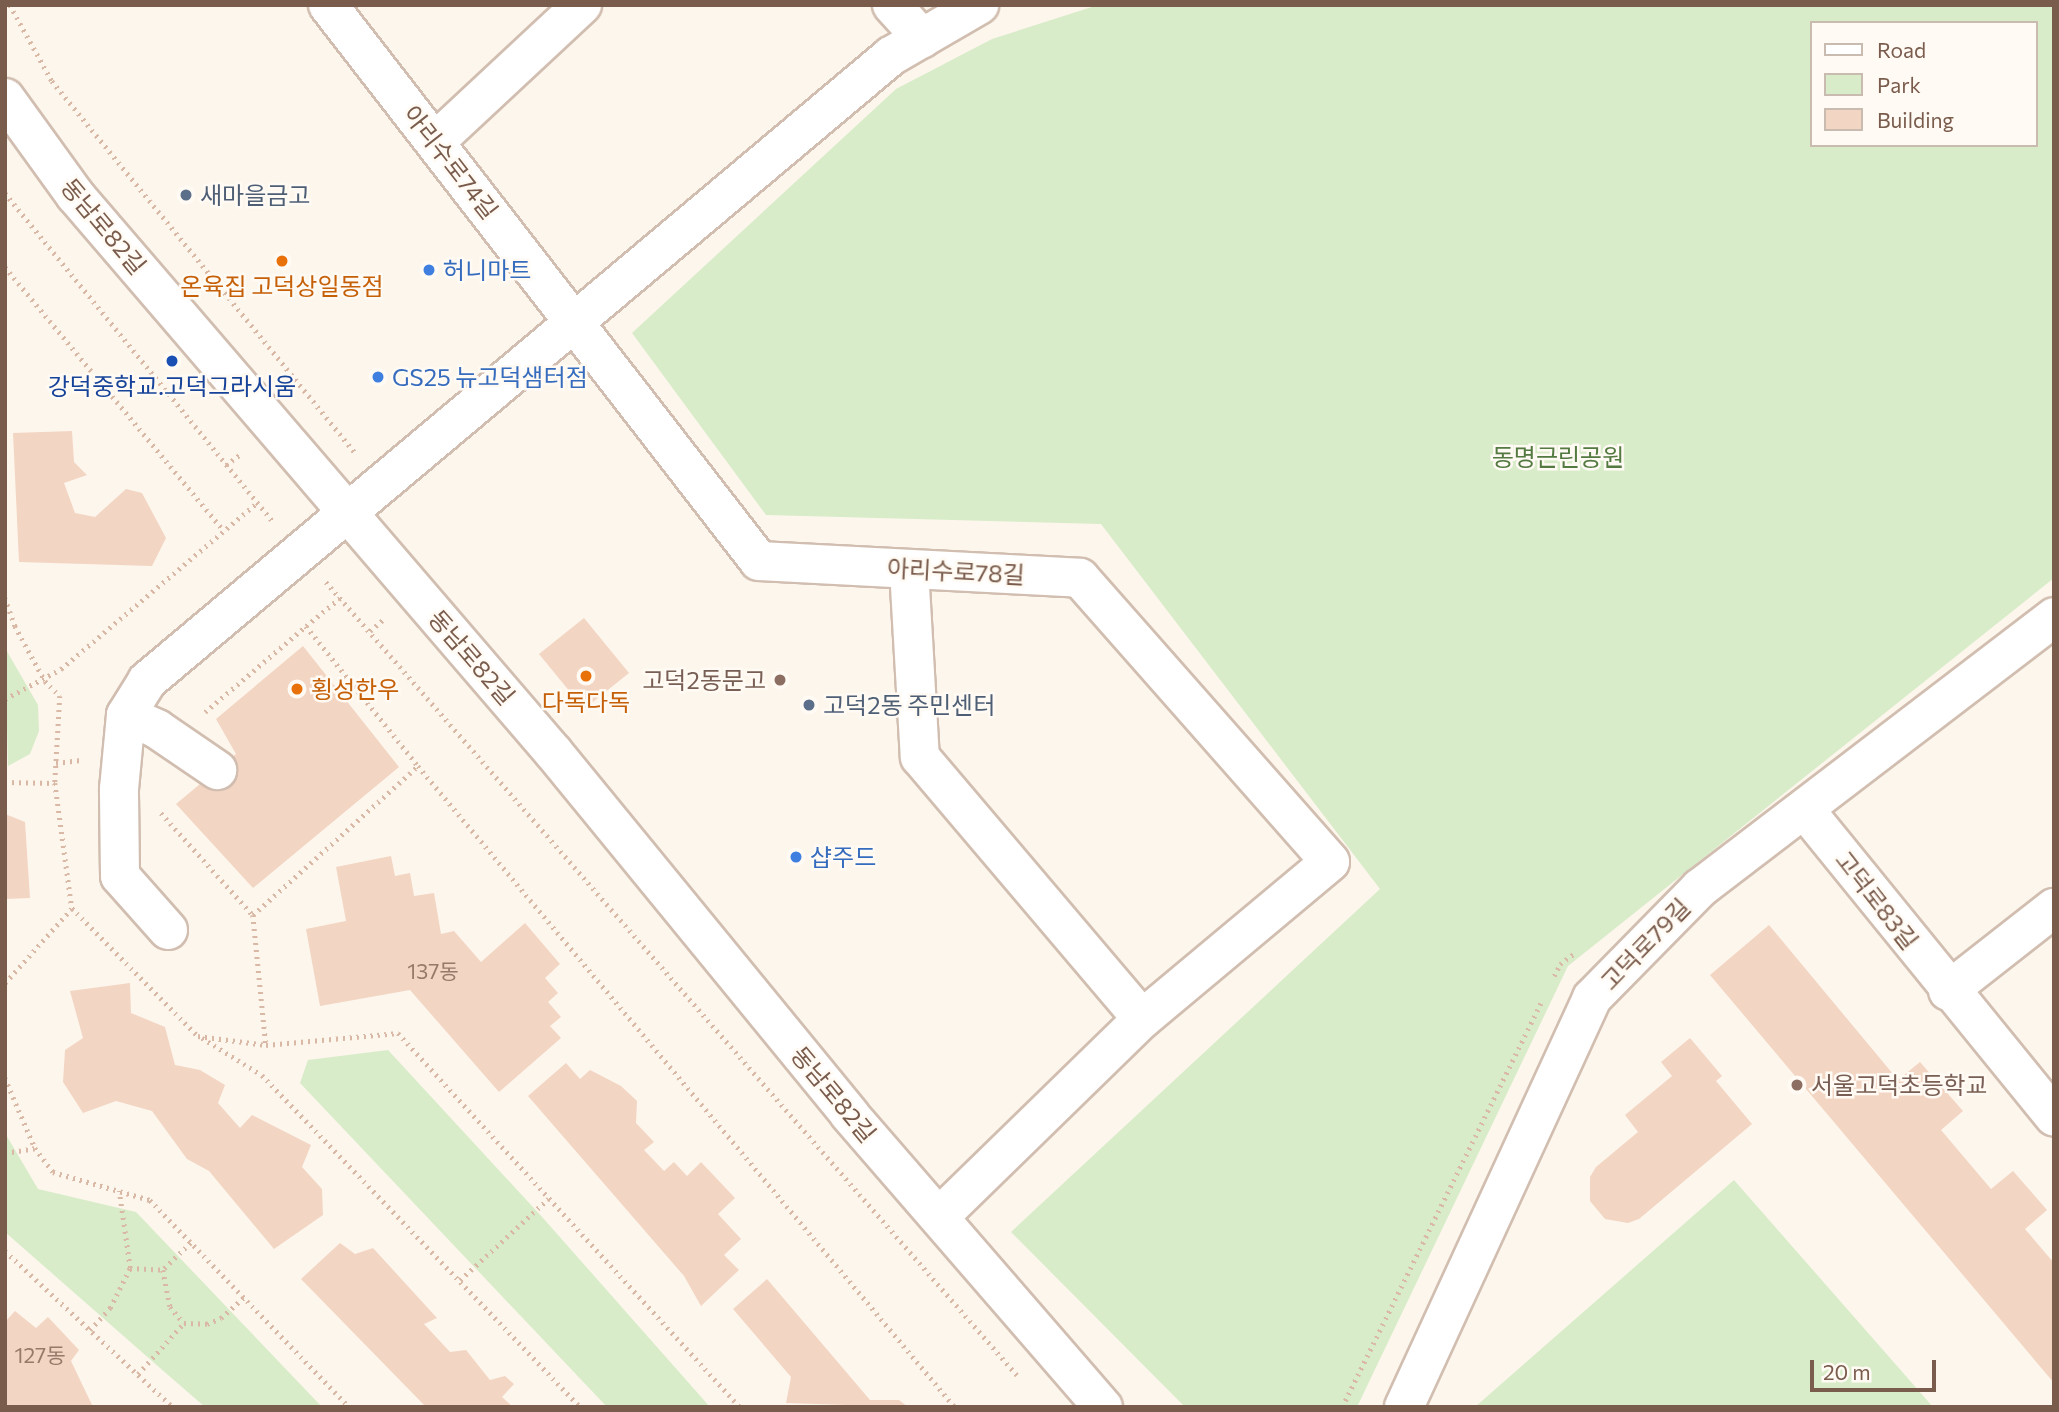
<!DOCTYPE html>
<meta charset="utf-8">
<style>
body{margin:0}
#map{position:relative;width:2059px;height:1412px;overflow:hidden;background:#fdf6ec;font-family:Commissioner,"Noto Sans KR",sans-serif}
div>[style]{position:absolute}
.green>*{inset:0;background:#d8ecc9}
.building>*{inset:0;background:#f3d5c3}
.path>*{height:4.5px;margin-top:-2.25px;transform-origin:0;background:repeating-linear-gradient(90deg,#d9b8a5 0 2px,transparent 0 7px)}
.roads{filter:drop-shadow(2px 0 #d1beb0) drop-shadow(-2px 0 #d1beb0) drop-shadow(0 2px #d1beb0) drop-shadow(0 -2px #d1beb0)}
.minor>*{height:38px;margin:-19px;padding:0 19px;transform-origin:19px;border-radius:19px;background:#fff}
.dots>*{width:19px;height:19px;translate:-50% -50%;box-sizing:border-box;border:4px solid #fffaf3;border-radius:50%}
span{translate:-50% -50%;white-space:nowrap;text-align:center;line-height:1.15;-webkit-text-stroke:5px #fffaf3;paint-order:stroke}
.number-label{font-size:21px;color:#987a6a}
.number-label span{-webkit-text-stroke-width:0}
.street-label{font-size:24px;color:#7a5c4d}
.service-label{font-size:24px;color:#4e5e75}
.left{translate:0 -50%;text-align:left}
.shop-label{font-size:24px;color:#366cbe}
.food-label{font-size:24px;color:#c56008}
.transit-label{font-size:24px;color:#164399}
.park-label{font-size:24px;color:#537a41}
.education-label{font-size:24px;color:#785e54}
.right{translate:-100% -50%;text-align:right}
.frame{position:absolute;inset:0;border:7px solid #7a5c4d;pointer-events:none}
.legend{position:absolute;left:1810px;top:21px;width:228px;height:126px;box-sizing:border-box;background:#fffaf3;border:2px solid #cabbb1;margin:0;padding:9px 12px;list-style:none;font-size:21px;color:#7a5c4d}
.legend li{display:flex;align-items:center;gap:14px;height:35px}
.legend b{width:35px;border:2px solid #cabbb1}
.scale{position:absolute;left:1810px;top:1360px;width:126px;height:32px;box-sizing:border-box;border:4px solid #7a5c4d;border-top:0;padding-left:9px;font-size:21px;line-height:24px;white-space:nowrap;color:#7a5c4d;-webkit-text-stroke:5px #fffaf3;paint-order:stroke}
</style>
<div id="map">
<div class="green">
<div style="clip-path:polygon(evenodd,1098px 5px,2054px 5px,2054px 578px,1568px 966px,1357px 1407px,1185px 1407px,1011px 1232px,1380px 889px,1101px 524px,766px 515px,632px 333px,896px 89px,992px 39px,1098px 5px,1812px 23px,2036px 23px,2036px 145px,1812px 145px,1812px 23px)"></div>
<div style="clip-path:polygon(5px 648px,38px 705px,39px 731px,30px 754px,8px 766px)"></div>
<div style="clip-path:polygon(388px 1050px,543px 1218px,710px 1407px,607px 1407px,300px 1083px,308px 1060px)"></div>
<div style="clip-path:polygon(5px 1133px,38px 1189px,136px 1212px,322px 1407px,205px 1407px,160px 1368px,5px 1232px)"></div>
<div style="clip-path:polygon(1734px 1180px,1933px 1407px,1475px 1407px)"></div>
</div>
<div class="building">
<div style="clip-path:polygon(72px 431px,74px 462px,87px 475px,64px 483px,75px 513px,95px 517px,126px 489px,142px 493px,166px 538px,152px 566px,19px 562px,13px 433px)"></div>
<div style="clip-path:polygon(584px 618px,629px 673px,584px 709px,539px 654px)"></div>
<div style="clip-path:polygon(303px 646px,399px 767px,253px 888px,176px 804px,236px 754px,216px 719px)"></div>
<div style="clip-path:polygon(5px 814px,25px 822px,30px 898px,5px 899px)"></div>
<div style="clip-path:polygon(391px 856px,395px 876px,410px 873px,414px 896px,434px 893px,441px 934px,454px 931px,481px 962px,525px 923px,560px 964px,545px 978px,558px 993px,548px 1002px,561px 1017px,550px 1026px,561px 1038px,499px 1092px,410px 990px,320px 1006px,306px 929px,346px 921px,336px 867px)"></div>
<div style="clip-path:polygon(1769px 925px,1898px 1080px,1920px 1062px,1963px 1111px,1941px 1130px,1991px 1189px,2013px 1171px,2047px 1210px,2025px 1229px,2054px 1263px,2054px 1383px,1710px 975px)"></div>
<div style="clip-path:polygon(130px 983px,131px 1013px,165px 1027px,175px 1065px,200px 1070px,225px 1085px,218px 1103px,240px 1128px,252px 1115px,311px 1145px,302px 1167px,322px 1189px,323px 1215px,274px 1249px,209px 1171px,187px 1159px,152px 1111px,116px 1101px,83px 1113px,63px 1082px,65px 1050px,83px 1038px,70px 991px)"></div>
<div style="clip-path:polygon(1690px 1038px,1722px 1076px,1716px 1081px,1752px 1124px,1639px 1219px,1628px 1223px,1605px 1219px,1590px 1201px,1590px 1177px,1596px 1167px,1638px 1132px,1625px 1115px,1672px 1076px,1661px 1062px)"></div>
<div style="clip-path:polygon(566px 1063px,580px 1079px,590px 1070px,621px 1086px,637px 1101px,636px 1123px,654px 1142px,644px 1150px,664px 1171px,674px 1162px,687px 1176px,701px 1162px,735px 1198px,718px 1214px,741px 1239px,724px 1255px,739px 1270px,701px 1306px,684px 1276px,528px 1096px)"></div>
<div style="clip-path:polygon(340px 1243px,355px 1254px,373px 1248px,437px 1318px,424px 1324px,450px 1352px,466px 1350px,490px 1380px,505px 1376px,514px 1384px,502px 1397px,513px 1407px,426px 1407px,301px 1279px)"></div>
<div style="clip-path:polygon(767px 1279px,870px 1400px,899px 1400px,908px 1407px,786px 1403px,791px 1377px,733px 1309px)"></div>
<div style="clip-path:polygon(15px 1311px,36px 1328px,48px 1317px,79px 1350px,71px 1361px,93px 1407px,9px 1407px,5px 1403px,5px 1322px)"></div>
</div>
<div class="path">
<div style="left:10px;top:5px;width:87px;rotate:61.1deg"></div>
<div style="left:52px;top:81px;width:479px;rotate:50.8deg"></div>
<div style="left:5px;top:193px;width:426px;rotate:50.8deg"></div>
<div style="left:5px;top:267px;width:343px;rotate:50.3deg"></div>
<div style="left:226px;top:465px;width:20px;rotate:-37deg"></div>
<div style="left:326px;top:582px;width:1052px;rotate:48.93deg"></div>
<div style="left:5px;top:598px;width:30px;rotate:70deg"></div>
<div style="left:15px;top:626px;width:63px;rotate:61.4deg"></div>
<div style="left:45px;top:681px;width:21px;rotate:45deg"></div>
<div style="left:60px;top:696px;width:87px;rotate:93.3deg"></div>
<div style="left:55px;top:783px;width:126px;rotate:82.3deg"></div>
<div style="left:306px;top:626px;width:44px;rotate:-39.5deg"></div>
<div style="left:370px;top:631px;width:20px;rotate:-41deg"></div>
<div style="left:5px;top:699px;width:64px;rotate:-28.2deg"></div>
<div style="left:61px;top:669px;width:257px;rotate:-40.3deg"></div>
<div style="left:205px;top:712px;width:133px;rotate:-40.4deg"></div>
<div style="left:306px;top:626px;width:179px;rotate:51.3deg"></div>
<div style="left:418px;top:766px;width:836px;rotate:50.05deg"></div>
<div style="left:56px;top:763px;width:25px;rotate:-7deg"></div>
<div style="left:5px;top:782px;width:50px;rotate:1.1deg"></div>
<div style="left:161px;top:813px;width:137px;rotate:48deg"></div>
<div style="left:253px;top:915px;width:131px;rotate:84.3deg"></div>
<div style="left:253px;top:915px;width:222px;rotate:-42.1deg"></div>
<div style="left:1554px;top:976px;width:13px;rotate:-63deg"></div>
<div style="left:1560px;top:964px;width:20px;rotate:-37deg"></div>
<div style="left:5px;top:983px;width:101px;rotate:-48.2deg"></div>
<div style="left:72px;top:908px;width:180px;rotate:45.5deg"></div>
<div style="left:198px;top:1036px;width:69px;rotate:7.5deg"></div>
<div style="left:266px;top:1045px;width:133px;rotate:-5.2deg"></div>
<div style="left:398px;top:1033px;width:507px;rotate:47.56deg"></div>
<div style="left:202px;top:1038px;width:70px;rotate:31.7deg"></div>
<div style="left:262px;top:1075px;width:460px;rotate:46.2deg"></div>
<div style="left:5px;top:1078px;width:76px;rotate:66.8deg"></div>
<div style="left:35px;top:1148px;width:30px;rotate:53deg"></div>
<div style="left:53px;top:1172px;width:101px;rotate:16.1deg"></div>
<div style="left:150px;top:1200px;width:287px;rotate:46.1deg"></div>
<div style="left:5px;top:1153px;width:30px;rotate:-9deg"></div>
<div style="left:191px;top:1243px;width:39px;rotate:136deg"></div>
<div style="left:163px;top:1270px;width:38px;rotate:79deg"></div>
<div style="left:170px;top:1307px;width:21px;rotate:49deg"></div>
<div style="left:184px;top:1323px;width:23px;rotate:2deg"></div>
<div style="left:207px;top:1324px;width:15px;rotate:-23deg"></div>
<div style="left:221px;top:1318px;width:31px;rotate:-42deg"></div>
<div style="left:5px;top:1251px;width:229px;rotate:42.9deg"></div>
<div style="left:130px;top:1268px;width:33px;rotate:3deg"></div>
<div style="left:460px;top:1280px;width:120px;rotate:-42.6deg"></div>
<div style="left:90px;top:1330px;width:30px;rotate:-48deg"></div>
<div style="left:110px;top:1308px;width:45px;rotate:-63.4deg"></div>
<div style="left:130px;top:1268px;width:78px;rotate:-98.1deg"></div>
<div style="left:138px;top:1374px;width:69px;rotate:-48deg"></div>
<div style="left:1342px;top:1407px;width:450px;rotate:-63.8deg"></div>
</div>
<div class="roads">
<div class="minor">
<div style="left:328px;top:5px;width:703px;rotate:52.22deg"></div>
<div style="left:759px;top:561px;width:321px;rotate:3deg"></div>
<div style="left:1080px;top:578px;width:378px;rotate:48.6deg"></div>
<div style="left:1330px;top:862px;width:245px;rotate:140.1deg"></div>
<div style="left:1142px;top:1019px;width:282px;rotate:135.7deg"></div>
<div style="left:892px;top:5px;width:45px;rotate:47.7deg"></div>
<div style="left:5px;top:98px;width:120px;rotate:54.2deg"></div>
<div style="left:75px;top:195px;width:735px;rotate:49.36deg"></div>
<div style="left:554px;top:753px;width:466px;rotate:50.7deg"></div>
<div style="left:849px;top:1114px;width:388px;rotate:49.1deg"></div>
<div style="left:435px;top:142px;width:201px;rotate:-43deg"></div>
<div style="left:909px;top:569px;width:188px;rotate:86.7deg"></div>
<div style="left:920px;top:757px;width:343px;rotate:49.7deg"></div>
<div style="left:126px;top:715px;width:34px;rotate:24deg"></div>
<div style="left:157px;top:729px;width:73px;rotate:34.3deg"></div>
<div style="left:1805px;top:810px;width:395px;rotate:50.9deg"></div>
<div style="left:168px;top:930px;width:72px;rotate:-131.6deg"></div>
<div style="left:120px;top:876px;width:87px;rotate:-90.7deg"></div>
<div style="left:119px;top:789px;width:74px;rotate:-84.6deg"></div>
<div style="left:126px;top:715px;width:40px;rotate:-58deg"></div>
<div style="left:147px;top:681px;width:972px;rotate:-40.03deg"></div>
<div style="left:891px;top:56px;width:102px;rotate:-30.1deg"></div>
<div style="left:1948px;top:991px;width:135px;rotate:-38.1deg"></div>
<div style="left:1404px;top:1407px;width:450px;rotate:-65.3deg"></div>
<div style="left:1592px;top:998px;width:154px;rotate:-45.5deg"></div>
<div style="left:1700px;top:888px;width:446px;rotate:-37.4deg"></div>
</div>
</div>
<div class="dots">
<div style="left:186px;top:195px;background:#5c6f8a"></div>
<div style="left:282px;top:261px;background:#e8710a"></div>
<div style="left:429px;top:270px;background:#3f7fe0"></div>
<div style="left:172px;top:361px;background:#1a4fb4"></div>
<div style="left:378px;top:377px;background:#3f7fe0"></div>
<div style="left:586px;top:676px;background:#e8710a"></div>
<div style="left:780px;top:680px;background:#8d6e63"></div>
<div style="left:297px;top:689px;background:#e8710a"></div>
<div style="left:809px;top:705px;background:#5c6f8a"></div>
<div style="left:796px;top:857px;background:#3f7fe0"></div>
<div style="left:1797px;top:1085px;background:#8d6e63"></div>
</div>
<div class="number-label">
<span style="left:433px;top:971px">137동</span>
<span style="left:40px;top:1355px">127동</span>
</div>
<div class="street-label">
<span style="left:451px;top:162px;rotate:52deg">아리수로74길</span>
<span style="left:104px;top:226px;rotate:50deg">동남로82길</span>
<span style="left:956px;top:571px;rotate:3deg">아리수로78길</span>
<span style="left:472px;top:657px;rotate:49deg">동남로82길</span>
<span style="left:1877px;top:900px;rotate:52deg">고덕로83길</span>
<span style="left:1645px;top:944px;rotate:-46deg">고덕로79길</span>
<span style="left:834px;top:1094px;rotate:50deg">동남로82길</span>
</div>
<div class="service-label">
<span class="left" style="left:200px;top:195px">새마을금고</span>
<span class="left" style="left:823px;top:705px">고덕2동 주민센터</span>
</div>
<div class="shop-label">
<span class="left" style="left:443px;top:270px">허니마트</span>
<span class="left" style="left:392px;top:377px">GS25 뉴고덕샘터점</span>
<span class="left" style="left:810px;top:857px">샵주드</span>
</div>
<div class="food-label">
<span style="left:282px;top:286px">온육집 고덕상일동점</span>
<span class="left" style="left:311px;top:689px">횡성한우</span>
<span style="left:586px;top:702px">다독다독</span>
</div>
<div class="transit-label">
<span style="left:172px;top:386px">강덕중학교.고덕그라시움</span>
</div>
<div class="park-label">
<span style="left:1558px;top:457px">동명근린공원</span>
</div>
<div class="education-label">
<span class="right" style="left:766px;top:680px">고덕2동문고</span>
<span class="left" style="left:1811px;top:1085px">서울고덕초등학교</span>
</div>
<div class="frame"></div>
<ul class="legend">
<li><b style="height:9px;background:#fff"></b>Road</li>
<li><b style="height:19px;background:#d8ecc9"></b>Park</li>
<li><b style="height:19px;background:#f3d5c3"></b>Building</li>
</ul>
<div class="scale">20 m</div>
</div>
